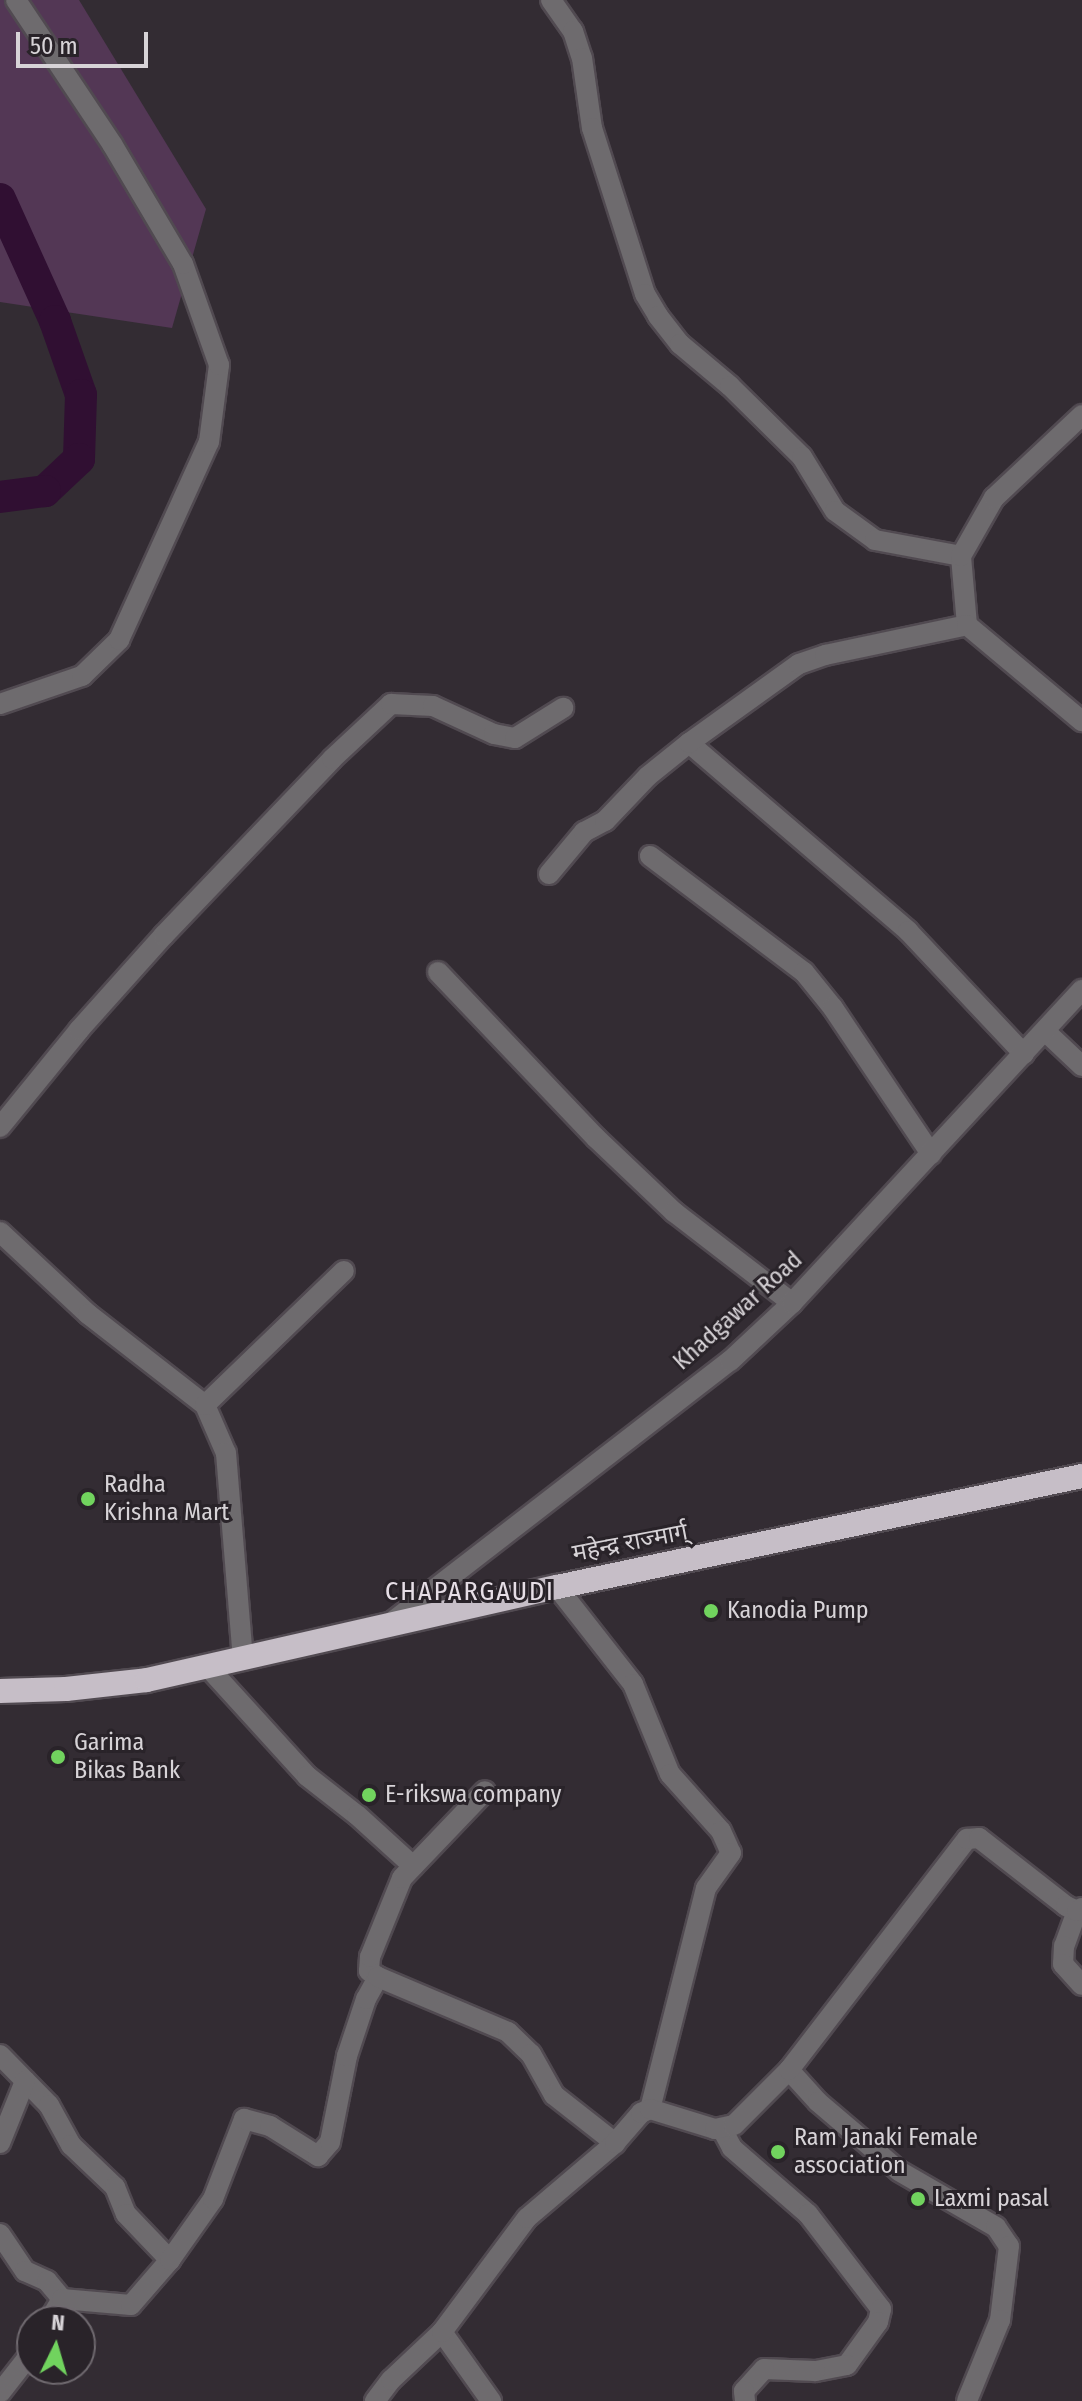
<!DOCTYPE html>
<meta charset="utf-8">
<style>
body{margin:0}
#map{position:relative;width:1082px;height:2401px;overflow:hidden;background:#332c33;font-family:"Fira Sans Condensed","Noto Sans Devanagari",sans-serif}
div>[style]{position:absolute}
.green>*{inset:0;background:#533755}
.river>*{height:32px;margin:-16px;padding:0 16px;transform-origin:16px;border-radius:16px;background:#300f32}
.roads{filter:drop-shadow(2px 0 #514a51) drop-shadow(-2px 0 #514a51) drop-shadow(0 2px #514a51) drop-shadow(0 -2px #514a51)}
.minor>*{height:20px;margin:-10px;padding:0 10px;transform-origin:10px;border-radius:10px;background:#6e6b6e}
.highway>*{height:24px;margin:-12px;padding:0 12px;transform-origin:12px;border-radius:12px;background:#c6bec7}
.dots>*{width:22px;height:22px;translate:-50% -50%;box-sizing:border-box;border:4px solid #292329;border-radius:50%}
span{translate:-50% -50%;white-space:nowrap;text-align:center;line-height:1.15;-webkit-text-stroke:6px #292329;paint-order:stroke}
.street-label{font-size:24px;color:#d7d3d7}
.poi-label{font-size:24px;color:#d7d3d7}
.left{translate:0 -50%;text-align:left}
.neighbourhood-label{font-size:26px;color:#e6dee6;letter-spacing:2px}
.north{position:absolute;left:16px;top:2305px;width:80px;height:80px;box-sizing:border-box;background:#292329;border:2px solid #6f696f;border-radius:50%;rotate:5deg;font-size:22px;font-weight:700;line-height:32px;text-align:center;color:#d7d3d7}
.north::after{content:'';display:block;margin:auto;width:28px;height:36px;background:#71d35e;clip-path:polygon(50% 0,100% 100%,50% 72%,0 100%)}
.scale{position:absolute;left:16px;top:32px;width:132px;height:36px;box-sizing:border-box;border:4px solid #d7d3d7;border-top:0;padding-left:10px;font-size:24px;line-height:28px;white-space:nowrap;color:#d7d3d7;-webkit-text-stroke:6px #292329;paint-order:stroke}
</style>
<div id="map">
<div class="green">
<div style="clip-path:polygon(0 0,79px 0,206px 209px,172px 328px,0 302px)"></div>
</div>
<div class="river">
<div style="left:0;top:199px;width:134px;rotate:65.7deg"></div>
<div style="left:55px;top:321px;width:78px;rotate:70.6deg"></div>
<div style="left:81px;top:395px;width:64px;rotate:91.8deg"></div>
<div style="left:79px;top:459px;width:47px;rotate:136.7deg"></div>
<div style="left:45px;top:491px;width:45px;rotate:172.4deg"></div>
</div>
<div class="roads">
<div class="minor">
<div style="left:551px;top:0;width:38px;rotate:55deg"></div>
<div style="left:573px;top:31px;width:28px;rotate:72deg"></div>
<div style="left:582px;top:58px;width:71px;rotate:81.9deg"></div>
<div style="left:592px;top:128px;width:174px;rotate:72.3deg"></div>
<div style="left:645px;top:294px;width:26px;rotate:59deg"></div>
<div style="left:658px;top:316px;width:36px;rotate:52deg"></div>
<div style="left:680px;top:344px;width:65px;rotate:40deg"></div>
<div style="left:730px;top:386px;width:101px;rotate:44.6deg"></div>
<div style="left:802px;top:457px;width:63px;rotate:58.6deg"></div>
<div style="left:835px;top:511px;width:49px;rotate:35.9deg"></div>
<div style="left:875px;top:540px;width:87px;rotate:10.5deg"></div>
<div style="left:967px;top:625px;width:69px;rotate:-95deg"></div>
<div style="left:961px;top:556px;width:67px;rotate:-60.4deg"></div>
<div style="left:994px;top:498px;width:121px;rotate:-43.3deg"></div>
<div style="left:0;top:704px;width:87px;rotate:-18.9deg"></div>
<div style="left:82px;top:676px;width:52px;rotate:-44.2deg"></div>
<div style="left:119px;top:640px;width:217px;rotate:-65.6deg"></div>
<div style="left:209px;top:442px;width:78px;rotate:-82.6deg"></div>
<div style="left:219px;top:365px;width:107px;rotate:-109.6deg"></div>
<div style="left:183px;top:264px;width:139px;rotate:-120.6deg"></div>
<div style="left:112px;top:144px;width:173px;rotate:-123.7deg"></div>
<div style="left:689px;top:743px;width:289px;rotate:40.6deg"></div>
<div style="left:908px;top:931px;width:169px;rotate:46.7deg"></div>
<div style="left:650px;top:856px;width:193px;rotate:37deg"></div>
<div style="left:804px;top:972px;width:46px;rotate:51.1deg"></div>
<div style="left:833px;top:1008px;width:176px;rotate:56.1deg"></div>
<div style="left:549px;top:874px;width:55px;rotate:-50.2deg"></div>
<div style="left:584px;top:832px;width:24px;rotate:-28deg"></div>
<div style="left:605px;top:821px;width:62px;rotate:-46.3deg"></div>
<div style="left:648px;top:776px;width:53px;rotate:-38.8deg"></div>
<div style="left:689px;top:743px;width:135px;rotate:-35.7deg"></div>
<div style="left:799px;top:664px;width:28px;rotate:-19deg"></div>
<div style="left:825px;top:655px;width:145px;rotate:-11.9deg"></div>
<div style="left:967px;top:625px;width:150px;rotate:39.9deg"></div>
<div style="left:438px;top:972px;width:229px;rotate:46.4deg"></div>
<div style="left:596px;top:1138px;width:108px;rotate:43.5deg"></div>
<div style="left:674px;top:1212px;width:149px;rotate:37.6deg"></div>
<div style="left:1045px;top:1031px;width:51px;rotate:43.4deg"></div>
<div style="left:0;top:1127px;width:125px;rotate:-50.8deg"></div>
<div style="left:79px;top:1030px;width:127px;rotate:-48.2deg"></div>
<div style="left:164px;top:935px;width:243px;rotate:-46.3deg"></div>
<div style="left:332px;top:759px;width:81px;rotate:-43deg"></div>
<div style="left:391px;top:704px;width:42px;rotate:2.7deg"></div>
<div style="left:433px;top:706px;width:67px;rotate:24.7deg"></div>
<div style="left:494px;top:734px;width:21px;rotate:11deg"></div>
<div style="left:515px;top:738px;width:57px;rotate:-32deg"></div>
<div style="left:0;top:1232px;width:120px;rotate:43deg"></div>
<div style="left:88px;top:1314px;width:148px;rotate:37.9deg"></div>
<div style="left:205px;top:1405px;width:52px;rotate:66.4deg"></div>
<div style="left:226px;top:1453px;width:206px;rotate:85.3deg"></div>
<div style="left:205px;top:1405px;width:193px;rotate:-44deg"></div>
<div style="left:557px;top:1587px;width:123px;rotate:51.9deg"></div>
<div style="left:633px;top:1684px;width:97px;rotate:67.7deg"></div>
<div style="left:670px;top:1774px;width:76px;rotate:48.2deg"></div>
<div style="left:721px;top:1831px;width:24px;rotate:66deg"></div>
<div style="left:731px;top:1853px;width:43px;rotate:125.5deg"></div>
<div style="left:706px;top:1888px;width:228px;rotate:104.2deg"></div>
<div style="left:388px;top:1625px;width:432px;rotate:-37.7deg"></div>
<div style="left:730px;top:1361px;width:85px;rotate:-43.1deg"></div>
<div style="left:792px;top:1303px;width:427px;rotate:-47.2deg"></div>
<div style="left:207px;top:1666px;width:149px;rotate:47.7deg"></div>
<div style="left:307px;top:1776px;width:63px;rotate:38deg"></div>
<div style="left:357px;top:1815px;width:76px;rotate:42.3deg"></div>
<div style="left:1077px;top:1911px;width:37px;rotate:110deg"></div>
<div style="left:1064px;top:1946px;width:18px;rotate:93deg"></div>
<div style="left:1063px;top:1964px;width:28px;rotate:48deg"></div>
<div style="left:378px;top:1977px;width:11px;rotate:-146deg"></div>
<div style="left:369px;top:1971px;width:14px;rotate:-86deg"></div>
<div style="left:370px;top:1957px;width:85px;rotate:-67.9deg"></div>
<div style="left:402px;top:1878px;width:120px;rotate:-46.3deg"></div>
<div style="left:0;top:2055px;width:70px;rotate:45.6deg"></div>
<div style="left:49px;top:2105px;width:46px;rotate:61.2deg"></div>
<div style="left:71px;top:2145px;width:61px;rotate:43.7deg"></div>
<div style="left:115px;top:2187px;width:29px;rotate:68deg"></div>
<div style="left:126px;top:2214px;width:64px;rotate:46.3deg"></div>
<div style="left:789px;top:2070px;width:43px;rotate:47.8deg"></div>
<div style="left:818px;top:2102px;width:106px;rotate:40.4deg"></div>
<div style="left:899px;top:2171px;width:112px;rotate:30deg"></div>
<div style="left:996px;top:2227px;width:23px;rotate:56deg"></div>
<div style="left:1009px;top:2246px;width:75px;rotate:96.9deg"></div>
<div style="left:1000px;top:2320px;width:87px;rotate:112.2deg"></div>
<div style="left:722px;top:2129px;width:21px;rotate:62deg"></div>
<div style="left:732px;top:2148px;width:101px;rotate:41deg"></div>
<div style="left:808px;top:2214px;width:120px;rotate:52.5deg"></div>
<div style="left:881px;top:2309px;width:13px;rotate:103deg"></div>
<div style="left:878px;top:2322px;width:53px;rotate:125.8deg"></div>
<div style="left:847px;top:2365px;width:33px;rotate:169deg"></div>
<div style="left:815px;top:2371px;width:51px;rotate:-177.8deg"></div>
<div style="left:764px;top:2369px;width:30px;rotate:132deg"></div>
<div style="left:744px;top:2391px;width:10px;rotate:84deg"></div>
<div style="left:0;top:2143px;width:67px;rotate:-68deg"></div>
<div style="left:0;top:2234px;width:45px;rotate:56deg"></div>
<div style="left:25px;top:2271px;width:24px;rotate:24deg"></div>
<div style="left:47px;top:2281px;width:23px;rotate:50deg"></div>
<div style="left:62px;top:2299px;width:26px;rotate:121deg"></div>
<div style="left:62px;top:2299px;width:69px;rotate:5deg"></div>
<div style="left:131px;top:2305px;width:60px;rotate:-49.1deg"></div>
<div style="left:170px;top:2260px;width:75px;rotate:-54.8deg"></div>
<div style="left:213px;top:2199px;width:86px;rotate:-68.8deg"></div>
<div style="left:244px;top:2119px;width:27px;rotate:15deg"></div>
<div style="left:270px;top:2126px;width:57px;rotate:32deg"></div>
<div style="left:318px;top:2156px;width:18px;rotate:-49deg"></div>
<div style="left:330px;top:2142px;width:88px;rotate:-78.8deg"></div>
<div style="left:347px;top:2056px;width:60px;rotate:-71.6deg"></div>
<div style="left:366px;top:1999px;width:25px;rotate:-61deg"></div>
<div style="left:378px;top:1977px;width:141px;rotate:22.9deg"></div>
<div style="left:508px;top:2032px;width:32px;rotate:44deg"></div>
<div style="left:531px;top:2054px;width:47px;rotate:60.7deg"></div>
<div style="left:554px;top:2095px;width:78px;rotate:38.2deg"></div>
<div style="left:442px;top:2332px;width:85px;rotate:54.6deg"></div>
<div style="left:0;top:2393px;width:52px;rotate:-52deg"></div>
<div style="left:375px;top:2401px;width:26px;rotate:-53deg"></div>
<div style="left:391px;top:2380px;width:70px;rotate:-43.3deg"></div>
<div style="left:442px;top:2332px;width:142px;rotate:-53.3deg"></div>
<div style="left:527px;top:2218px;width:116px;rotate:-40.4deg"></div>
<div style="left:615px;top:2143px;width:40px;rotate:-49deg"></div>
<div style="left:641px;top:2113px;width:10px;rotate:-24deg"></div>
<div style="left:650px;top:2109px;width:68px;rotate:17.1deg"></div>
<div style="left:715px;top:2129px;width:19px;rotate:-12deg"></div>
<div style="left:734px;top:2125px;width:78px;rotate:-45deg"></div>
<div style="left:789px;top:2070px;width:292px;rotate:-52.4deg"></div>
<div style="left:967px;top:1839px;width:12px;rotate:-5deg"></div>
<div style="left:979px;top:1838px;width:110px;rotate:38deg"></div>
<div style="left:1066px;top:1906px;width:12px;rotate:24deg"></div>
<div style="left:1077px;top:1911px;width:6px;rotate:-31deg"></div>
</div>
<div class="highway">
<div style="left:0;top:1691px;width:66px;rotate:-1.7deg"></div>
<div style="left:66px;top:1689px;width:81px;rotate:-6.3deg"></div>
<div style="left:147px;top:1680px;width:420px;rotate:-12.8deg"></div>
<div style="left:557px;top:1587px;width:537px;rotate:-11.94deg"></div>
</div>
</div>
<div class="dots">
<div style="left:88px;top:1499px;background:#71d35e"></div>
<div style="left:711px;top:1611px;background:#71d35e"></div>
<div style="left:58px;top:1757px;background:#71d35e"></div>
<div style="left:369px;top:1795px;background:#71d35e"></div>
<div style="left:778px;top:2152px;background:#71d35e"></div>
<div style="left:918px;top:2199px;background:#71d35e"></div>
</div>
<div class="street-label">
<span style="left:738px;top:1311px;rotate:-42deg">Khadgawar Road</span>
<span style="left:630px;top:1543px;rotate:-11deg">महेन्द्र राज्मार्ग्</span>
</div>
<div class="poi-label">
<span class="left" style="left:104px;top:1499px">Radha<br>Krishna Mart</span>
<span class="left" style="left:727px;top:1611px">Kanodia Pump</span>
<span class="left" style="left:74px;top:1757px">Garima<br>Bikas Bank</span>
<span class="left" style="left:385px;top:1795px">E-rikswa company</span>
<span class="left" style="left:794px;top:2152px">Ram Janaki Female<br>association</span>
<span class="left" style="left:934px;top:2199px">Laxmi pasal</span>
</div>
<div class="neighbourhood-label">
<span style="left:470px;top:1592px">CHAPARGAUDI</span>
</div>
<div class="north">N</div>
<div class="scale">50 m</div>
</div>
